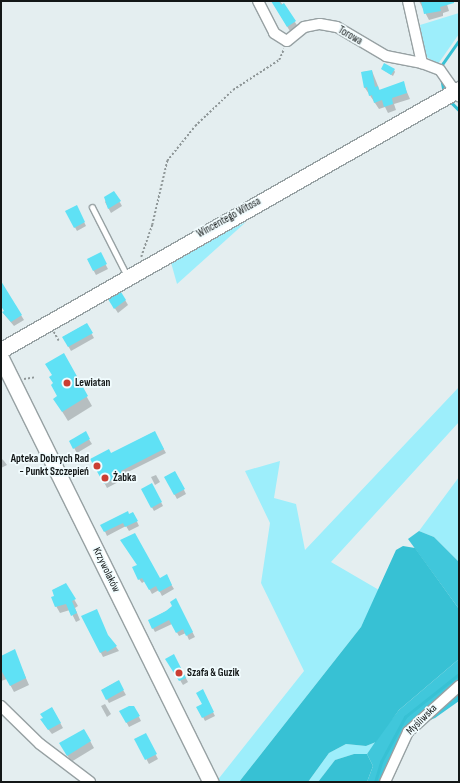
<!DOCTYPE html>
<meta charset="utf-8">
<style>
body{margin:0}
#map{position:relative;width:460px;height:783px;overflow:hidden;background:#e4eef0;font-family:"Sofia Sans Condensed",sans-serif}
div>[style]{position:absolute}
.green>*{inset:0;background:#9deefb}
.forest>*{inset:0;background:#40c7db}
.water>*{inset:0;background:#37c1d4}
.shadow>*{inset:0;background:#0003}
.stream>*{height:2.5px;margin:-1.25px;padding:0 1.25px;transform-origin:1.25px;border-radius:1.25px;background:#37c1d4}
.building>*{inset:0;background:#5fe1f5}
.path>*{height:1.5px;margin-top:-0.75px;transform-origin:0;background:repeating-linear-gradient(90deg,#8f9798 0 2px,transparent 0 4px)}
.roads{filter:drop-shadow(1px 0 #97a1a3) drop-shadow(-1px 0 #97a1a3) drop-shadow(0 1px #97a1a3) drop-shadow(0 -1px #97a1a3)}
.lane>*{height:5px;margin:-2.5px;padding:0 2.5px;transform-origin:2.5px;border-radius:2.5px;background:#fff}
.street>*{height:10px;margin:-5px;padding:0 5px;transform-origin:5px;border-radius:5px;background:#fff}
.secondary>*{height:15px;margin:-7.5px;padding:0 7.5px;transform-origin:7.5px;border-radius:7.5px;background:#fff}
.dots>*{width:11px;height:11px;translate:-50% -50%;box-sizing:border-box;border:2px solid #f1fcfe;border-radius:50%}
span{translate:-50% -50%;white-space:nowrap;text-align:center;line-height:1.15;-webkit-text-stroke:3.5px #f1fcfe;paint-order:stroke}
.street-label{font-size:11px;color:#131717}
.poi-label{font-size:11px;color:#131717;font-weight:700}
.left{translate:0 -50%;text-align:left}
.right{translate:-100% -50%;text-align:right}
.frame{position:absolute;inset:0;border:2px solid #131717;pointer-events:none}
</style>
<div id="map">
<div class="green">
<div style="clip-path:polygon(459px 13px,459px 34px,438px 64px,425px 56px,420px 25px)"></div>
<div style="clip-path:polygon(246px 222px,177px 284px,170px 259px)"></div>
<div style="clip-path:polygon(459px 387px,459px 422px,331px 562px,379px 590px,361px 627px,239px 782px,216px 782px,304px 671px,261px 583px,270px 523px,245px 471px,280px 461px,274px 498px,296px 504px,305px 550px)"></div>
<div style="clip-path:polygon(459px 477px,459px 562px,434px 537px,419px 531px)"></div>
<div style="clip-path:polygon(376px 742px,367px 754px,354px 754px,335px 760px,318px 782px,308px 782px,329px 753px,346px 744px,366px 746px)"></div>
</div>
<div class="forest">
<div style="clip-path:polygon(419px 531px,434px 537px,459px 562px,459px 609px,408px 539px)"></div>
<div style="clip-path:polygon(459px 659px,459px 701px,435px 718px,406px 730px,382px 782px,367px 782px,373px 766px,367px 754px,384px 729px,399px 710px)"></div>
</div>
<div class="water">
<div style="clip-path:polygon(403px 546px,415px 548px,459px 609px,459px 659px,399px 710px,376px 742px,366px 746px,346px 744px,329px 753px,308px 782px,239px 782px,361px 627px,396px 550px)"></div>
<div style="clip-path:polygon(354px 754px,367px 754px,373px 766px,367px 782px,318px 782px,335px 760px)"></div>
</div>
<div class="shadow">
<div style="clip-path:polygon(272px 1px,280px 1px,299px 28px,291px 33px)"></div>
<div style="clip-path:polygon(419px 1px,446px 1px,449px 11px,443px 13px,443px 16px,429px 20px)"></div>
<div style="clip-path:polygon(382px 69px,394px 70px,395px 72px,393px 76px)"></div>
<div style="clip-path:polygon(372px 71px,380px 91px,403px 83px,410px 99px,394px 104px,396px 110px,388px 113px,385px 107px,379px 109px,365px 88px,362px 72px)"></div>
<div style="clip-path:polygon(114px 192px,122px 206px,111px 213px,105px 202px)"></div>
<div style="clip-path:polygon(78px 209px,86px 226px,77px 231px,66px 211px)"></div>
<div style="clip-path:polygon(100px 254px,108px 269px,96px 275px,88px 260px)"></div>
<div style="clip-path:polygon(1px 283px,24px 320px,14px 326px,3px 313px,5px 311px,1px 303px)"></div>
<div style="clip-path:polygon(121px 293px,128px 305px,118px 313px,112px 304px)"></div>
<div style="clip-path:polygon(86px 324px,94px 338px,71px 351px,63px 337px)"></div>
<div style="clip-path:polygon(63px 355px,92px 406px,68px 421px,60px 408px,53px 376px)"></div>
<div style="clip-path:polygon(154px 432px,166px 453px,122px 475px,124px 479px,107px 488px,92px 459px,111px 454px)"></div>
<div style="clip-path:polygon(85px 433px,92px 444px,77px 453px,70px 441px)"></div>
<div style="clip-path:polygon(1px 458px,4px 461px,7px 465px,1px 468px)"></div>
<div style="clip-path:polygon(175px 472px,186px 494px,177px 499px,165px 477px)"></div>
<div style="clip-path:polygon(156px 475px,160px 482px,155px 485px,151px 477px)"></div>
<div style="clip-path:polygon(152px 485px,163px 506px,154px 511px,142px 490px)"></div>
<div style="clip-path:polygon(133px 513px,139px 526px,129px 531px,126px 526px,107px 536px,102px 525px)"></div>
<div style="clip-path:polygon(138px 565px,160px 579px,166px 576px,174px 589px,162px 596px,159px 590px,152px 594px,145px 581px,142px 583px,139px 579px)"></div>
<div style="clip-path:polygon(65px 584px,78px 606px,75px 608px,80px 620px,76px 622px,70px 610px,60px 613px,56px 606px,56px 596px)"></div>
<div style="clip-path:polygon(178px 604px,195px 637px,189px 640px,186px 633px,179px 636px,172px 624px,155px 632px,149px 621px)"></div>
<div style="clip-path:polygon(83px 617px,109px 637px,119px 651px,103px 657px)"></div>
<div style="clip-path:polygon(14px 651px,29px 685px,14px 692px,7px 679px,1px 681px,1px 658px)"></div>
<div style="clip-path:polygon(174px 656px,188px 682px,183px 685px,167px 659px)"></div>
<div style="clip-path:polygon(118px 681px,126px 695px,109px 703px,102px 690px)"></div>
<div style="clip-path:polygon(202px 691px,215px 716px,205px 721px,198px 707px,203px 704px)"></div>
<div style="clip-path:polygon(105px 704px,111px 714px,107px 717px,101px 706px)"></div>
<div style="clip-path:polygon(134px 707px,141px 721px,129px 727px,121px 712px)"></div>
<div style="clip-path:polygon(52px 708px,63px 728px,52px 734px,44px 724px,44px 718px)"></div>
<div style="clip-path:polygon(84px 730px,94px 748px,71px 762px,61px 743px)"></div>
<div style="clip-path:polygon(145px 735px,158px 759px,149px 764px,136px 740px)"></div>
</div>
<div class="stream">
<div style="left:441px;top:66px;width:32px;rotate:-55deg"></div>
<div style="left:442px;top:80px;width:11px;rotate:80deg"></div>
<div style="left:452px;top:103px;width:10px;rotate:45deg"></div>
<div style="left:375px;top:782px;width:21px;rotate:-73deg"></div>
<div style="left:381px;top:762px;width:51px;rotate:-61.9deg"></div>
<div style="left:405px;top:717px;width:69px;rotate:-38.5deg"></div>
</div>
<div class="building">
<div style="clip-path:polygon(271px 1px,279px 1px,281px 5px,284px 3px,296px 21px,287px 27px)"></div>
<div style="clip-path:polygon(421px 1px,454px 1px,454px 3px,440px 7px,441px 11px,424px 14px)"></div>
<div style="clip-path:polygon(384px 63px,395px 69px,391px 75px,381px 69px)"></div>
<div style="clip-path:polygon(372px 70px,375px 87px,378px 86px,379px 90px,404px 81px,407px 93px,392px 98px,393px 104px,384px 107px,382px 100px,374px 103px,372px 95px,369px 96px,367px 87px,364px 88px,361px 72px)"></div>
<div style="clip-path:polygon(114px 191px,121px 201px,108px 209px,104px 197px)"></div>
<div style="clip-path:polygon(77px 205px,85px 222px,74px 228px,65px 211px)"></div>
<div style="clip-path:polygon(101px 252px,107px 264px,93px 271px,87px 259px)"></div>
<div style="clip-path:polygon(1px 281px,22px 315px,11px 322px,2px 312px,4px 311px,1px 306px)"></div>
<div style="clip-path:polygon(121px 292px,126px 300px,114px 309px,108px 299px)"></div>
<div style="clip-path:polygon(87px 323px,93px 333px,68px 347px,62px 337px)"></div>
<div style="clip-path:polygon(64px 353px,88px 396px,62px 412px,53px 399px,57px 396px,51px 385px,53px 383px,49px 377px,52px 375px,45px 364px)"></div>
<div style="clip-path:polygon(86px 431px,90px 439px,73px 449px,69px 441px)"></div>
<div style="clip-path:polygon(155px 431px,164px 449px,121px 471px,123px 474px,104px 484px,90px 459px,109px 449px,111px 453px)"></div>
<div style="clip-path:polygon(175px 471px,185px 489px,174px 495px,164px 477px)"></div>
<div style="clip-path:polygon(152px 483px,162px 502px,151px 508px,141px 489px)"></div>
<div style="clip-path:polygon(128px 511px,129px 514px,133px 512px,138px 521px,125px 527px,123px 523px,104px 532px,100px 525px)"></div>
<div style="clip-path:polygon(135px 533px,160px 578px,167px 574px,172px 585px,159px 592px,156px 586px,149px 590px,142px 578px,138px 580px,132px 567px,137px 565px,120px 540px)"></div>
<div style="clip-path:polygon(66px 583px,76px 599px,72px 601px,77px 613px,71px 616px,66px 604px,55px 607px,51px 597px,54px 596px,52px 590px)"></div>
<div style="clip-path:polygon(176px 598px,193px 632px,186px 636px,183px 629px,176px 633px,169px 620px,152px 629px,148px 620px,166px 611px,172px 606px,170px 602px)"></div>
<div style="clip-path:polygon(97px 609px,108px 635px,117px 646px,107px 652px,106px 650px,100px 653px,81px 616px)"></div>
<div style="clip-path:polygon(15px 649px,26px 678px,10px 686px,1px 670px,1px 656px)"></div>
<div style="clip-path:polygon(174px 654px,186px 678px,179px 681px,165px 659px)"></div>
<div style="clip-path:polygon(119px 680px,124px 690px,106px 700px,101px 690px)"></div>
<div style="clip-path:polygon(203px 689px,214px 712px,202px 718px,196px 707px,202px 704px,196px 693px)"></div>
<div style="clip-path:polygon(129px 706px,134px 706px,140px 716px,126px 723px,119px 711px)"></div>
<div style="clip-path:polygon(52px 707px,61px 723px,48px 730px,40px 719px,43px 718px,40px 714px)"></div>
<div style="clip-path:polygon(84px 729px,91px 741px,67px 756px,59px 743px)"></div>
<div style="clip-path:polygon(146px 733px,157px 754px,145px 760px,134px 739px)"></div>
</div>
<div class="path">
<div style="left:141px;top:257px;width:34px;rotate:-71deg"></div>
<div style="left:152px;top:225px;width:66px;rotate:-76.8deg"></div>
<div style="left:167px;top:161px;width:45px;rotate:-51.3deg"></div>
<div style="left:195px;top:126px;width:52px;rotate:-43.5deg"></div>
<div style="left:233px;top:90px;width:55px;rotate:-33.1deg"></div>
<div style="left:279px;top:60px;width:12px;rotate:-66deg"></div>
<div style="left:54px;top:332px;width:10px;rotate:61deg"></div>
<div style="left:24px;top:379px;width:12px;rotate:-9deg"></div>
</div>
<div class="roads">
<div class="lane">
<div style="left:92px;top:207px;width:77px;rotate:63.1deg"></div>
</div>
<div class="street">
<div style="left:258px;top:1px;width:36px;rotate:63deg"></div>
<div style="left:274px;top:33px;width:15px;rotate:32deg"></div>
<div style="left:287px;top:41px;width:22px;rotate:-39deg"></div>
<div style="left:304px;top:27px;width:16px;rotate:-11deg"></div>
<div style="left:320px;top:24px;width:17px;rotate:10deg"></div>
<div style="left:337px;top:27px;width:57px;rotate:30.6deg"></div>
<div style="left:386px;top:56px;width:37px;rotate:11deg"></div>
<div style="left:422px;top:63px;width:19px;rotate:21deg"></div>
<div style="left:440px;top:70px;width:32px;rotate:55deg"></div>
<div style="left:408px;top:1px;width:64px;rotate:77.3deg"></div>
<div style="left:1px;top:706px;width:54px;rotate:44.3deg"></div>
<div style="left:40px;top:744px;width:63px;rotate:37.2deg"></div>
<div style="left:385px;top:782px;width:55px;rotate:-65.3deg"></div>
<div style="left:408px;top:732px;width:69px;rotate:-42deg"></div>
</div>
<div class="secondary">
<div style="left:1px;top:350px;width:527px;rotate:-29.68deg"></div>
<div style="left:1px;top:358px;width:473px;rotate:63.7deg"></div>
</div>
</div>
<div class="dots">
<div style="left:67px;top:383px;background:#cb3e32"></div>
<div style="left:97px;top:466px;background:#cb3e32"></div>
<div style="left:105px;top:478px;background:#cb3e32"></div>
<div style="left:179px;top:673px;background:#cb3e32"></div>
</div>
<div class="street-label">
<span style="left:350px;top:36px;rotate:30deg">Torowa</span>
<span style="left:229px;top:218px;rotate:-29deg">Wincentego Witosa</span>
<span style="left:106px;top:570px;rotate:64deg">Krzywolaków</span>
<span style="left:422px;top:720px;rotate:-45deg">Myśliwska</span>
</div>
<div class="poi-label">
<span class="left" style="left:75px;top:383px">Lewiatan</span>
<span class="right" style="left:89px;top:466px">Apteka Dobrych Rad<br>- Punkt Szczepień</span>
<span class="left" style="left:113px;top:478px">Żabka</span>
<span class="left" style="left:187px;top:673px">Szafa &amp; Guzik</span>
</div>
<div class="frame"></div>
</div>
